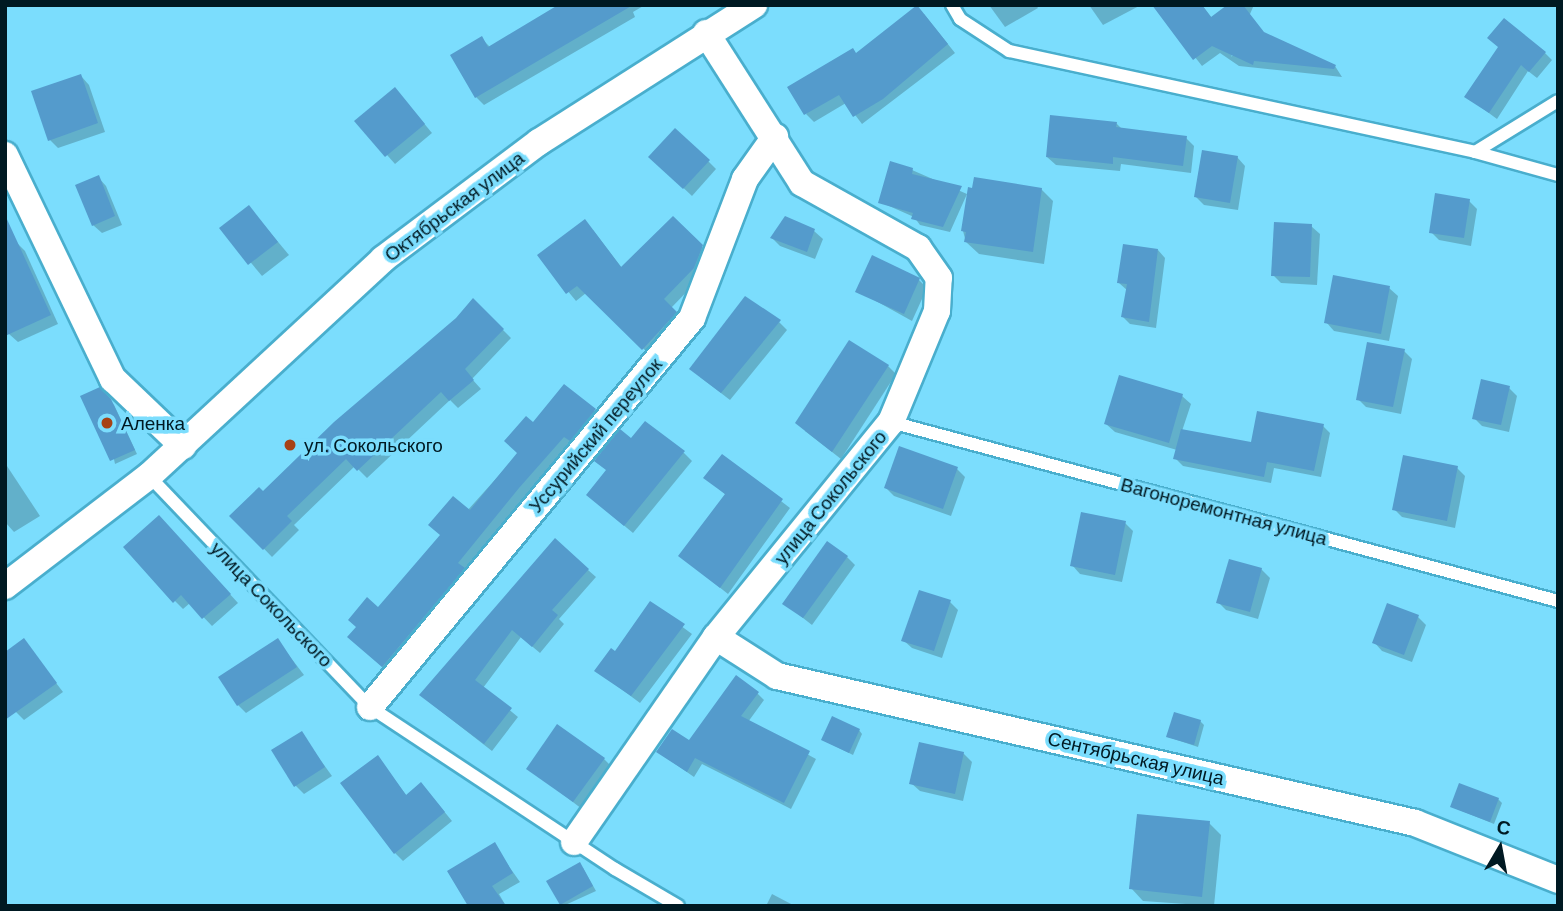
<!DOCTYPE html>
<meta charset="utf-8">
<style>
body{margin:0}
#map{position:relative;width:1563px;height:911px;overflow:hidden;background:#7bddfd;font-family:Barlow,sans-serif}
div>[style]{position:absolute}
.shadow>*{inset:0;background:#0003}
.building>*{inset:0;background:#549bcc}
.roads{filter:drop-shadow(2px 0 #49aecd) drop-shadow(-2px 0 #49aecd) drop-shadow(0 2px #49aecd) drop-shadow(0 -2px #49aecd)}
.service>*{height:12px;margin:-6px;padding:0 6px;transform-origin:6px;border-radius:6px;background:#fff}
.minor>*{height:26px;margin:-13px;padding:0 13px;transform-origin:13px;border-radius:13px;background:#fff}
.dots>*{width:19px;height:19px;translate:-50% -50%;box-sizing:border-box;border:4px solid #7bddfd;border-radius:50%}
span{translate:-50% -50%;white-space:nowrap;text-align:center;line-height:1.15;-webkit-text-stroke:7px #7bddfd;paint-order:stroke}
.street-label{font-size:19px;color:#001922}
.poi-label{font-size:19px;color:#001922}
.left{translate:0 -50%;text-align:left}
.frame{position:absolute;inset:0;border:7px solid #001922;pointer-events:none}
.north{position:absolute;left:1465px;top:813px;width:70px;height:70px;-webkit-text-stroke:5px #7bddfd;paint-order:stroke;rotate:10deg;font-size:19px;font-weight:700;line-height:28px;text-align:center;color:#001922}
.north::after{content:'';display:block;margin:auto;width:24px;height:32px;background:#001922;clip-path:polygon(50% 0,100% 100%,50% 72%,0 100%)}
</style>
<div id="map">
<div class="shadow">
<div style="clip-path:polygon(561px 5px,645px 5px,633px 12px,635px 17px,484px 105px,476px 97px,482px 39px,490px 47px)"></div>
<div style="clip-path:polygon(989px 5px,1036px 5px,1038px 8px,1005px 27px)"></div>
<div style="clip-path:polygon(1089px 5px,1141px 5px,1103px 25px)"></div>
<div style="clip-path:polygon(1154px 5px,1202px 5px,1212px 18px,1230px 5px,1254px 5px,1231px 57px,1256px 30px,1335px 66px,1342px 77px,1239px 66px,1220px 53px,1202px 66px)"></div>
<div style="clip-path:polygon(924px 14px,955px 53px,862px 124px,846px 103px,814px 122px,806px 114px,857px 54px)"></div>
<div style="clip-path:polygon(1499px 47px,1545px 53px,1552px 60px,1537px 78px,1528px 71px,1497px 119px,1467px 97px)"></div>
<div style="clip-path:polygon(81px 76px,89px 85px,105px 132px,58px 148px,50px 140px)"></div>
<div style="clip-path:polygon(403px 98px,432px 133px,395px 164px,357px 121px)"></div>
<div style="clip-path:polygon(1116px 123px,1122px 129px,1186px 138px,1194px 146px,1191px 173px,1121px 164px,1120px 171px,1056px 165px,1047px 157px)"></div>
<div style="clip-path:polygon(1237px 157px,1245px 166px,1238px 210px,1204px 205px,1196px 197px)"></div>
<div style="clip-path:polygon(708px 161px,716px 169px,692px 196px,659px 165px)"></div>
<div style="clip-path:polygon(912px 170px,967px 194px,950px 232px,920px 225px,914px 217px,880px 202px)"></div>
<div style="clip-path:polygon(98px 177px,106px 186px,122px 225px,102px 233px,93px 225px)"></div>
<div style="clip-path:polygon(1041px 189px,1053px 201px,1044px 264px,979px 254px,966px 242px,963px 231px)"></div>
<div style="clip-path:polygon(1469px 201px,1477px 209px,1471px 246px,1439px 240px,1431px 232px)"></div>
<div style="clip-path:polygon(249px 207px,289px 255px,262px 276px,222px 228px)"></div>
<div style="clip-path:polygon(673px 218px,710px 255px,702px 276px,671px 308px,684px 321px,652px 357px,586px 293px,576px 301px,539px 256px,593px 230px,622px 268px)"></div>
<div style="clip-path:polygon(1311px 226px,1320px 234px,1317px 285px,1281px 283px,1273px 275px)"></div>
<div style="clip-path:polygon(814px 231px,823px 239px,815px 259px,780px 246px,772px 238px)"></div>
<div style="clip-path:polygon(17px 243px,25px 251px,58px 324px,18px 342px,9px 334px)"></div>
<div style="clip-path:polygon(1158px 250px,1165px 258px,1156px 328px,1130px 324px,1123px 317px,1128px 291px,1119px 283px)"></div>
<div style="clip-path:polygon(919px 280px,927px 288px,912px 321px,858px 291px)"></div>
<div style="clip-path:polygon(1389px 288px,1398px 296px,1389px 341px,1334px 331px,1326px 322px)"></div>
<div style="clip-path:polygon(473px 300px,511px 338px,472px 379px,481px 389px,458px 408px,450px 400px,367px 478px,355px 466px,294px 525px,299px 530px,272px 557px,232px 516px,263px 494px,457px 319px)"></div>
<div style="clip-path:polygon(779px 322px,787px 330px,730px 400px,700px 377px)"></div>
<div style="clip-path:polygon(1404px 351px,1412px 359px,1401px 414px,1366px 407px,1358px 399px)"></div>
<div style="clip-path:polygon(888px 366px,896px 374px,841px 459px,805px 431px)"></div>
<div style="clip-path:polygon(1120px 377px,1182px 396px,1191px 404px,1182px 431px,1252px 444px,1323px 426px,1330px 433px,1321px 477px,1274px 468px,1271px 483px,1183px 466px,1175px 458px,1177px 450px,1115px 432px,1106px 424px)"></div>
<div style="clip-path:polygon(564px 386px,602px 418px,390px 674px,357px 644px,379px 609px,519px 453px)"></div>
<div style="clip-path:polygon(1509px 388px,1517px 396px,1509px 432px,1482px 426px,1474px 418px)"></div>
<div style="clip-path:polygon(99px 389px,114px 405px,137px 454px,115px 464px)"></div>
<div style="clip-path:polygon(632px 441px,684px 453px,692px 461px,633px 533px,596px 502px)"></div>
<div style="clip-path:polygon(722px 456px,790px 508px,728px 594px,680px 556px,726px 495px,706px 478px)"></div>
<div style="clip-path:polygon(5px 463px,40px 516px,14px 532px,5px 522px)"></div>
<div style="clip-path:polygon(1457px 468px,1465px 476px,1455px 528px,1402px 517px,1394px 509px)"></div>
<div style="clip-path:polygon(957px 469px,965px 477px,951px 516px,894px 496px,886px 488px)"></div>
<div style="clip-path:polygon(1125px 523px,1133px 531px,1122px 582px,1080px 574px,1072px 565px)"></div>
<div style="clip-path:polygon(167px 525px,238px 603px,212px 626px,190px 603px,183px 609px,175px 601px)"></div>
<div style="clip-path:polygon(555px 541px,596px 577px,559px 619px,564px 624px,540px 653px,521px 637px,483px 688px,518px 717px,492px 751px,429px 702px)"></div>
<div style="clip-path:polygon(847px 557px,855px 565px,812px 625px,785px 604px)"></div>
<div style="clip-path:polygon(1261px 569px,1270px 578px,1258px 619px,1226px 610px,1218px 602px)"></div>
<div style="clip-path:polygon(950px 602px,958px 610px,942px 658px,912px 648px,903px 640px)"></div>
<div style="clip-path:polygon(650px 603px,692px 634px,640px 703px,597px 671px,615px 653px)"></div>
<div style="clip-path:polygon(1418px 617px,1426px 625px,1412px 662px,1382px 651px,1374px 642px)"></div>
<div style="clip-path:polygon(24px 641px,63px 692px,24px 720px,16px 712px)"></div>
<div style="clip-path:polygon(278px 641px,304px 675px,246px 713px,238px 705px)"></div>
<div style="clip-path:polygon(757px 693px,764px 700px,748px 722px,816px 759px,791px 809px,702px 764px,694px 777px,658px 752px,690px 742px)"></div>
<div style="clip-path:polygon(1200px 721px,1204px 725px,1198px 747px,1168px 737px)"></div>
<div style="clip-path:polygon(859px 730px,862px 734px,853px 755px,823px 740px)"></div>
<div style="clip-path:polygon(301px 733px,332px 776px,304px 794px,296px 786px)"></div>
<div style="clip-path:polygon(963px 753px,972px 762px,963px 801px,920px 791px,911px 783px)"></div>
<div style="clip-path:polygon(378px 758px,407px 796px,429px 793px,452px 821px,403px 861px,395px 853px)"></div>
<div style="clip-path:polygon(604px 759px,612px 767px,582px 809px,528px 768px)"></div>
<div style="clip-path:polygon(1498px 799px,1502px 803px,1494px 824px,1452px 807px)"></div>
<div style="clip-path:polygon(1209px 823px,1221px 835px,1214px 906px,1143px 901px,1131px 888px)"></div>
<div style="clip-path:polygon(494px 845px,520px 882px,499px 894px,506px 906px,470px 906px)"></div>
<div style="clip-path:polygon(583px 868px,596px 891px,563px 906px,561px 904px)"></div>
<div style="clip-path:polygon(772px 894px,795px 906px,766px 906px)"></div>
</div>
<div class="building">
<div style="clip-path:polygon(558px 5px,633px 5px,475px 98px,450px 55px,482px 36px,488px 47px)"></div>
<div style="clip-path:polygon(917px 5px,948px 44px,883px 99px,853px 117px,839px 95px,804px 115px,787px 87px,853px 48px,856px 53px)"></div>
<div style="clip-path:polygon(1152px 5px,1202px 5px,1211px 17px,1227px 5px,1243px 5px,1264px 32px,1336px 65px,1334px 69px,1254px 61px,1253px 65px,1212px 46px,1193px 60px)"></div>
<div style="clip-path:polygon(1504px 18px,1546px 52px,1529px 72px,1521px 65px,1489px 113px,1464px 97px,1498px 47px,1487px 38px)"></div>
<div style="clip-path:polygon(81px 74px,98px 123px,48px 141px,31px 91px)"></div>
<div style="clip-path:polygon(395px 87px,425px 124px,385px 157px,354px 121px)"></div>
<div style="clip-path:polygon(1050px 115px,1117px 122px,1116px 127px,1187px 136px,1183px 166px,1113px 157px,1113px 164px,1046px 157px)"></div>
<div style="clip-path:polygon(675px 128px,710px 160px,683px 189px,648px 157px)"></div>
<div style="clip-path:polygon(1202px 150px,1238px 156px,1230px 203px,1194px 197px)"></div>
<div style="clip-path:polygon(890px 161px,913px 168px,912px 174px,962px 186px,943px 227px,911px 219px,913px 213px,878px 203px)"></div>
<div style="clip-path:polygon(99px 175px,115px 216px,92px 226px,75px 185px)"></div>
<div style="clip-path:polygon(974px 177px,1042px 188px,1033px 252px,964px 242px,966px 232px,961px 231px,968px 187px,972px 188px)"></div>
<div style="clip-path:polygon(1435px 193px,1470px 199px,1464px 238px,1429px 233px)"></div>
<div style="clip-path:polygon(249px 205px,278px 242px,248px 265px,219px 228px)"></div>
<div style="clip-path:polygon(5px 215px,51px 315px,5px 336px)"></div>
<div style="clip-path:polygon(673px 216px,703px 245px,694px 268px,664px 299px,677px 312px,642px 350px,577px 286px,566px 294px,537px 255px,585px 219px,621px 267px)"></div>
<div style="clip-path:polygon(785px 216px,815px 229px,807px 252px,770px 238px)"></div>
<div style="clip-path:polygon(1274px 222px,1312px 224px,1310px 277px,1271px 276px)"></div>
<div style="clip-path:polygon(1123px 244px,1158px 249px,1149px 322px,1121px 317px,1127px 284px,1117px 283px)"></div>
<div style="clip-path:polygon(872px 255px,920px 278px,904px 314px,855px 292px)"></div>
<div style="clip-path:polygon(1333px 275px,1390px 286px,1381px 334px,1324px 323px)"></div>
<div style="clip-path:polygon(745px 296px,781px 320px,721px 393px,689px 369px)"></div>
<div style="clip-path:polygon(473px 298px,504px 329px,465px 369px,474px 380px,449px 401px,441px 392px,357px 471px,346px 459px,287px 516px,292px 521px,263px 550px,229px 516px,259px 487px,263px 491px,334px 422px,456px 318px)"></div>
<div style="clip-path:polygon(849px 340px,889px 365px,832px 452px,795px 423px)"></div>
<div style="clip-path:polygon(1367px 342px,1405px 349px,1393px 407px,1356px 400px)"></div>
<div style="clip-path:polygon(1119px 375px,1183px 394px,1169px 443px,1104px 424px)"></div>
<div style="clip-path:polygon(1481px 379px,1510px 386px,1501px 425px,1472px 419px)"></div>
<div style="clip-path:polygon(564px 384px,596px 409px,570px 441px,564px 437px,519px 488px,458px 563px,465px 568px,382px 667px,347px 637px,356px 627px,348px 620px,367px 597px,378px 607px,440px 535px,428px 525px,453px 496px,470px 510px,517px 453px,504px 441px,526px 416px,533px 422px)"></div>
<div style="clip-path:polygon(100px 387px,111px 399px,135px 450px,110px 461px,80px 396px)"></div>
<div style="clip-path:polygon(1257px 411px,1324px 424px,1314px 471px,1267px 462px,1264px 477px,1173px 459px,1181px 429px,1251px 442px)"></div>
<div style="clip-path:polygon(645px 421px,685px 451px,624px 526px,586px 495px,606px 470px,594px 461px,620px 429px,631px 438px)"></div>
<div style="clip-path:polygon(899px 446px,958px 467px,943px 509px,884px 488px)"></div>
<div style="clip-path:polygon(722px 454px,783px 499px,720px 588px,678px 556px,725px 494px,703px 478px)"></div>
<div style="clip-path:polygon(1403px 455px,1458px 466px,1447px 521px,1392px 510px)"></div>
<div style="clip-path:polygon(1081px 512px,1126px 521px,1115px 575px,1070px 566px)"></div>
<div style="clip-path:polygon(159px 515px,231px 594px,202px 619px,181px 595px,173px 603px,123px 547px)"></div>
<div style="clip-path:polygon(555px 538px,589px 569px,552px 610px,558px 615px,532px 647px,512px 630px,475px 680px,512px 708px,484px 744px,419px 695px)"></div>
<div style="clip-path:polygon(827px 541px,848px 556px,803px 618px,782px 604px)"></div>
<div style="clip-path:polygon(1229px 559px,1262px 568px,1250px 612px,1216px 603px)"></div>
<div style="clip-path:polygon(919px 590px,951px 600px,934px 651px,901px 641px)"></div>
<div style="clip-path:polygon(650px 601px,685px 624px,631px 696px,594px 671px,611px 648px,615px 651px)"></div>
<div style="clip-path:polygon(1387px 603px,1419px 615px,1404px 655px,1372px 643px)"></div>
<div style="clip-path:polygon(24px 638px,57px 683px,5px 720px,5px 652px)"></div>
<div style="clip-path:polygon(278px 638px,297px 667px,237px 706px,218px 677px)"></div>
<div style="clip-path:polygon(736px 675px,759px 692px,741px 716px,810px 751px,784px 803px,695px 758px,687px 772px,656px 752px,672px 729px,689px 740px)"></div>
<div style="clip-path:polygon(1174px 712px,1201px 720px,1194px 745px,1166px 737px)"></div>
<div style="clip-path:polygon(832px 716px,860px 729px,849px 753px,821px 740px)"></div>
<div style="clip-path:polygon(557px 724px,605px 758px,573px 802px,526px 769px)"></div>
<div style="clip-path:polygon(302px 731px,325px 767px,294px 787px,271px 750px)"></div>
<div style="clip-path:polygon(919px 742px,964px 752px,955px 794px,909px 784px)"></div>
<div style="clip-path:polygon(378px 755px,406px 795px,421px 782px,445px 812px,394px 854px,340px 783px)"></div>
<div style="clip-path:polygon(1459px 783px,1499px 798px,1490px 822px,1450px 807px)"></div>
<div style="clip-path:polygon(1137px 814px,1210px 821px,1202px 897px,1129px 889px)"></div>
<div style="clip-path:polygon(495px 842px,513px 873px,492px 886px,506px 906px,468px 906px,447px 871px)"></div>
<div style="clip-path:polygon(580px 862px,593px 886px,560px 905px,546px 881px)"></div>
</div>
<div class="roads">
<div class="service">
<div style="left:952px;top:5px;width:16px;rotate:60deg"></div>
<div style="left:960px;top:19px;width:59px;rotate:33.1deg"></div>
<div style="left:1009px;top:51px;width:477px;rotate:12.2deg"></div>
<div style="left:1475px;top:152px;width:86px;rotate:15.5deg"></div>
<div style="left:1475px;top:152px;width:97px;rotate:-31.6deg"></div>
<div style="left:891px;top:422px;width:691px;rotate:15.02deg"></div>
<div style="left:149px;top:476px;width:320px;rotate:46.3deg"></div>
<div style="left:370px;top:707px;width:294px;rotate:33.5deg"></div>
<div style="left:615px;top:869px;width:73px;rotate:30.4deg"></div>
</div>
<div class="minor">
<div style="left:5px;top:155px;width:249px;rotate:64.3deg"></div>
<div style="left:113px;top:379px;width:97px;rotate:43.7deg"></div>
<div style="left:5px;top:586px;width:181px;rotate:-37.4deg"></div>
<div style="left:149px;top:476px;width:319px;rotate:-42.8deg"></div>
<div style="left:383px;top:259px;width:195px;rotate:-36.9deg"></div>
<div style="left:539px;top:142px;width:255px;rotate:-32.5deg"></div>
<div style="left:716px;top:637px;width:72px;rotate:32.6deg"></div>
<div style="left:777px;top:676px;width:655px;rotate:12.97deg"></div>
<div style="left:1415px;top:823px;width:154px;rotate:21.7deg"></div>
<div style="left:370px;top:707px;width:505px;rotate:-50.38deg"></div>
<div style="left:692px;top:318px;width:149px;rotate:-69.1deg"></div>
<div style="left:745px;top:179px;width:52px;rotate:-54.5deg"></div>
<div style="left:574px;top:842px;width:249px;rotate:-55.3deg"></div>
<div style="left:716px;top:637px;width:277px;rotate:-50.9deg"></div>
<div style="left:891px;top:422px;width:120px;rotate:-67.5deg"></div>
<div style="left:937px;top:311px;width:33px;rotate:-87deg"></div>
<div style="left:939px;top:278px;width:37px;rotate:-125deg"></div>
<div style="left:918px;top:248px;width:133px;rotate:-150.7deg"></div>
<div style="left:802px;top:183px;width:178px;rotate:-122.6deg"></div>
</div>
</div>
<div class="dots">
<div style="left:107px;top:423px;background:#a74215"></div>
<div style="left:290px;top:445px;background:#a74215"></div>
</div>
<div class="street-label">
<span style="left:454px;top:206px;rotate:-37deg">Октябрьская улица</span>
<span style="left:595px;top:435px;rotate:-50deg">Уссурийский переулок</span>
<span style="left:830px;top:497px;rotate:-51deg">улица Сокольского</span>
<span style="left:1224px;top:511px;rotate:15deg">Вагоноремонтная улица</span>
<span style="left:272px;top:604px;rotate:46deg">улица Сокольского</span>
<span style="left:1136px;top:758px;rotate:13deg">Сентябрьская улица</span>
</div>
<div class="poi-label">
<span class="left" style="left:121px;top:423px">Аленка</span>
<span class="left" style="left:304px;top:445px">ул. Сокольского</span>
</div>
<div class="frame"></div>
<div class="north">С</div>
</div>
